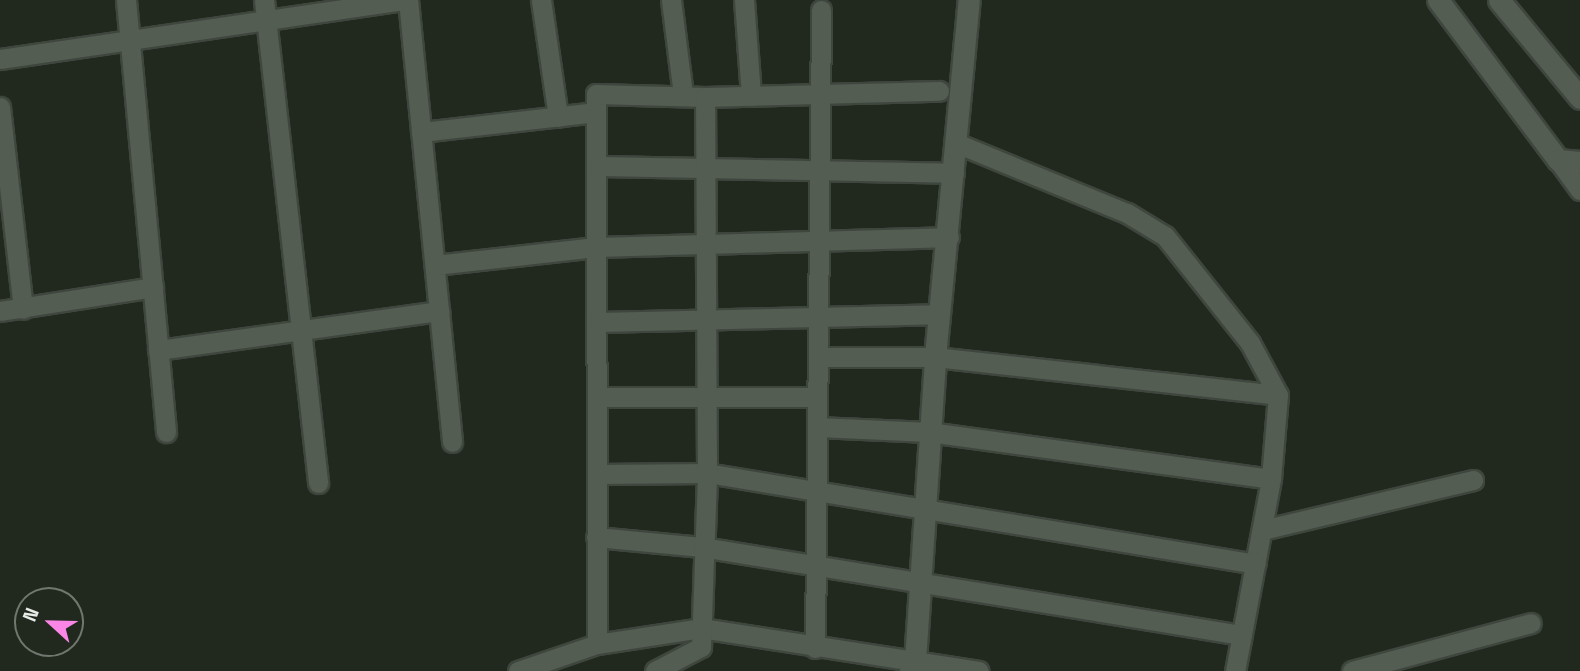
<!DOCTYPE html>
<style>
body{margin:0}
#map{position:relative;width:1580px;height:671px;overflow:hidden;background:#21291f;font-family:"Space Grotesk",sans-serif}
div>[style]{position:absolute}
.roads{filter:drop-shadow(2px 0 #3f463e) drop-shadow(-2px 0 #3f463e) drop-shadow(0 2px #3f463e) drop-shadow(0 -2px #3f463e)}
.street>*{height:19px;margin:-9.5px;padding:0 9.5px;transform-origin:9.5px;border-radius:9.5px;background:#535d52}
.secondary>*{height:21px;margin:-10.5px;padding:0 10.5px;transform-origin:10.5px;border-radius:10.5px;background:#535d52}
span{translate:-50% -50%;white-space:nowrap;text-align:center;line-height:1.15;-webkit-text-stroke:7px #21291f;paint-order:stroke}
.north{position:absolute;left:14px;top:587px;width:70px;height:70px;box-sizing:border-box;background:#21291f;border:2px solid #70776f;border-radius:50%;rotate:292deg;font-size:19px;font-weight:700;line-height:28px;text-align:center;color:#e7ece6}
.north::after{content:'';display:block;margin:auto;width:24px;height:32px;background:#fb86e5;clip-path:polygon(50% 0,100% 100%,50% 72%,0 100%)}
</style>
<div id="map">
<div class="roads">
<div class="street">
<div style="left:126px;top:0;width:434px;rotate:84.7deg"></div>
<div style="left:264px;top:0;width:486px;rotate:83.6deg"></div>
<div style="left:408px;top:0;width:444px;rotate:84.3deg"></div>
<div style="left:541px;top:0;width:118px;rotate:81.7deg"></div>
<div style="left:671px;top:0;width:96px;rotate:82.8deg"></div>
<div style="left:744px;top:0;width:96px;rotate:85.8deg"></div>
<div style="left:0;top:59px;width:410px;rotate:-8.3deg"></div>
<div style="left:0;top:107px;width:203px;rotate:83.5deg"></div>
<div style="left:421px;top:132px;width:176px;rotate:-6.5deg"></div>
<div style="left:956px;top:143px;width:185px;rotate:22.3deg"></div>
<div style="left:1127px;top:213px;width:44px;rotate:31.2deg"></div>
<div style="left:1165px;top:236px;width:137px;rotate:51.5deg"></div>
<div style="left:1250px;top:343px;width:59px;rotate:61.7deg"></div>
<div style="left:1278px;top:395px;width:84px;rotate:94.8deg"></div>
<div style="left:1271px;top:479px;width:195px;rotate:100.6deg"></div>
<div style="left:1558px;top:160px;width:37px;rotate:54deg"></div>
<div style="left:596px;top:166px;width:358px;rotate:1.1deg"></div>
<div style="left:435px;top:265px;width:162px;rotate:-6.4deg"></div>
<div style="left:596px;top:247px;width:353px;rotate:-1.6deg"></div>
<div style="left:0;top:311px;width:155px;rotate:-8.9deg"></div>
<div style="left:596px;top:322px;width:343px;rotate:-1.3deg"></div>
<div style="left:158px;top:350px;width:284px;rotate:-7.9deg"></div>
<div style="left:818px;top:357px;width:117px"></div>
<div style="left:935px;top:357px;width:345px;rotate:6.3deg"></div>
<div style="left:597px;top:397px;width:220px"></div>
<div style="left:817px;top:427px;width:112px;rotate:2.6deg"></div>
<div style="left:929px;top:432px;width:345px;rotate:7.8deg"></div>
<div style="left:597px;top:474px;width:110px;rotate:-0.5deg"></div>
<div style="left:707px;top:473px;width:556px;rotate:9.41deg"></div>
<div style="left:1262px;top:530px;width:217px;rotate:-13.3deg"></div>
<div style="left:596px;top:537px;width:106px;rotate:5.4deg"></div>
<div style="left:702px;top:547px;width:547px;rotate:9.26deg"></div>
<div style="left:597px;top:644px;width:550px;rotate:-90.1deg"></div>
<div style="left:596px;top:94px;width:109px;rotate:1.6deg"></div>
<div style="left:705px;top:97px;width:234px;rotate:-1.5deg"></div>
<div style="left:815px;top:648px;width:638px;rotate:-89.46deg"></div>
<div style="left:518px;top:671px;width:83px;rotate:-18.9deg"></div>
<div style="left:597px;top:644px;width:105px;rotate:-8.7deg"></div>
<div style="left:701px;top:628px;width:281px;rotate:8.8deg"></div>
<div style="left:655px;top:671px;width:52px;rotate:-27.6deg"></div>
<div style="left:701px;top:647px;width:174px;rotate:-88deg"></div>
<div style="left:707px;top:473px;width:376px;rotate:-90.3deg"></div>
<div style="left:1352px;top:671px;width:185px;rotate:-15deg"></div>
</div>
<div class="secondary">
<div style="left:1438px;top:0;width:200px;rotate:53.1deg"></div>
<div style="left:1558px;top:160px;width:22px;rotate:5deg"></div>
<div style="left:1499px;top:0;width:127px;rotate:50.4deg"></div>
<div style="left:910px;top:671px;width:11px;rotate:-63deg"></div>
<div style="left:915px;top:661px;width:305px;rotate:-86.2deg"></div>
<div style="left:935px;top:357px;width:359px;rotate:-84.6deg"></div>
</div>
</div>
<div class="north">N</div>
</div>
